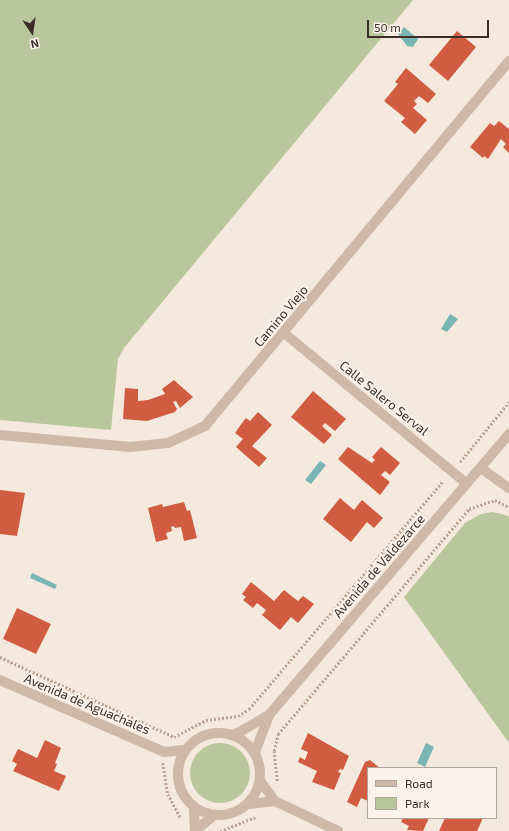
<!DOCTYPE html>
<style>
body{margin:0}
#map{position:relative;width:509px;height:831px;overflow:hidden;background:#f5e9de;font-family:"Exo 2",sans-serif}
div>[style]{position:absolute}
.green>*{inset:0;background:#bac69c}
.round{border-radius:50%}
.water>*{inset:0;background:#7ab5b4}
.building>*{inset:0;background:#d05d41}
.path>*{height:2.5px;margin-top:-1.25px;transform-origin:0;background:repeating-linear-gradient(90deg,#bba292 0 2px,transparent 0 4px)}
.pedestrian>*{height:10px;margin:-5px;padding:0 5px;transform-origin:5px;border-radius:5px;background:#ceb8a8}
.minor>*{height:10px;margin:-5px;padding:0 5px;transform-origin:5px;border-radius:5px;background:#ceb8a8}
.minor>.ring{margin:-5px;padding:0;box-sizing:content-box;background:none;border:10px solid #ceb8a8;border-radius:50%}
span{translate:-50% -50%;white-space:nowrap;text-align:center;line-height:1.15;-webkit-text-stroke:4px #fcf3eb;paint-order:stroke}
.street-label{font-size:13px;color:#3b2e29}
.legend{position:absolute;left:367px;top:767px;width:130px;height:52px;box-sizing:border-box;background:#fcf3eb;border:1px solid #afa49d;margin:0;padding:5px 7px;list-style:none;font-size:12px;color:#3b2e29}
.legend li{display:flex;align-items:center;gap:8px;height:20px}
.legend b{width:20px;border:1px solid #afa49d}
.north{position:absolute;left:12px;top:12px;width:40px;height:40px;-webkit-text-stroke:3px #fcf3eb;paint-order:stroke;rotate:167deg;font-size:11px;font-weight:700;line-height:16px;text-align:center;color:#3b2e29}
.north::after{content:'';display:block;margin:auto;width:14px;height:18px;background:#3b2e29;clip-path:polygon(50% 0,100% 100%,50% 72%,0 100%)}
.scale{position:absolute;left:367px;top:20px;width:122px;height:18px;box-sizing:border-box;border:2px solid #3b2e29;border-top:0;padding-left:5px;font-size:12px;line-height:14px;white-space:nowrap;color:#3b2e29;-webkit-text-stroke:3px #fcf3eb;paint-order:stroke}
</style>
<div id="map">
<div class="green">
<div style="clip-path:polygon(0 0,413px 0,124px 348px,118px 359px,111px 430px,0 420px)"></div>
<div style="clip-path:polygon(493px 512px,509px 516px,509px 743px,404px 597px,465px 523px,481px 514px)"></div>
<div class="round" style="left:190px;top:743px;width:60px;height:60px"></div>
</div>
<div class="water">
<div style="clip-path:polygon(404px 27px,418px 39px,413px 47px,407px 46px,398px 34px)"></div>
<div style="clip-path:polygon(450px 314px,458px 319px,447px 332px,441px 329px)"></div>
<div style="clip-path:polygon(320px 461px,326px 465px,311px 484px,305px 480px)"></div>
<div style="clip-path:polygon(32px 573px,57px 585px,55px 589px,30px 578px)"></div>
<div style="clip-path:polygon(426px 743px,434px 747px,425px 767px,417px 763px)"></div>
</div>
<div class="building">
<div style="clip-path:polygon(457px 31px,476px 47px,448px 81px,429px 65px)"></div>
<div style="clip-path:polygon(406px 68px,436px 94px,428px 103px,419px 96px,414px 101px,417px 104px,413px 108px,427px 120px,415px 134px,401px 122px,405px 118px,384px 101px,398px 84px,395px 82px)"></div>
<div style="clip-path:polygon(499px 121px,509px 129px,509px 153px,503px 147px,506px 144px,501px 139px,488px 159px,484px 156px,483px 158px,470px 147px,490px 123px,494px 126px)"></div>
<div style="clip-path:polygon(174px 380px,193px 397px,180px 408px,176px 401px,173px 402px,177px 409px,175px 412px,147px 421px,123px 419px,125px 388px,138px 389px,138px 401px,148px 400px,165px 394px,162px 389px)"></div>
<div style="clip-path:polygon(313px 391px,346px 419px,335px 431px,325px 423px,322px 426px,332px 435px,324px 444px,291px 417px)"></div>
<div style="clip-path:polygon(258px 412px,272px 425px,252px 446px,267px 458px,259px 467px,236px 447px,243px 439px,235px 433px,242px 423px,246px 418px,250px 421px)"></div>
<div style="clip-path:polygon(348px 447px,372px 463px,375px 460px,372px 457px,381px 447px,400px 463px,390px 475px,385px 471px,381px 475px,390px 482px,380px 495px,338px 459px)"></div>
<div style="clip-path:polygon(0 490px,25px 493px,17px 536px,0 534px)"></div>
<div style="clip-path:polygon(340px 498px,354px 510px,362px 500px,383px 518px,374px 528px,367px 522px,351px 542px,323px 519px)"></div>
<div style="clip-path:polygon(184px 502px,187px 511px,190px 510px,197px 538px,184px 541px,181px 527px,175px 528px,174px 526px,171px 527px,172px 531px,166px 533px,168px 539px,156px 542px,148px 508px,162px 504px,163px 507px)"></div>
<div style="clip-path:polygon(251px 582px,274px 601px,284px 590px,298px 601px,303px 596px,314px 604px,298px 623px,291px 617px,280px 630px,262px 615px,266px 610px,257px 603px,253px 608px,243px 600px,246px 597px,242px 594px)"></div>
<div style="clip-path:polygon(17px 608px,51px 624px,36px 654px,3px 639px)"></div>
<div style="clip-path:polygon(308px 733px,349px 756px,343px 770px,340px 769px,338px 772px,341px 773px,334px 790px,312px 782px,317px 771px,298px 762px,300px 757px,305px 760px,308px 752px,301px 749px)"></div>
<div style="clip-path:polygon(45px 740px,61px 748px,55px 763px,57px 764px,54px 771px,66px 776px,59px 791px,13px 771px,17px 764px,12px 761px,18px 749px,37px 758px)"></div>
<div style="clip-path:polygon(370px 760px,380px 768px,368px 768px,368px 801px,361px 798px,357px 807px,347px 802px,365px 762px)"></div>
<div style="clip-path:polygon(403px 818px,429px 818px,423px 831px,407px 830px,409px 826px,401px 822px)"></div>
<div style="clip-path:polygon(445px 818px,483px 818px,477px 831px,439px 831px)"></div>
</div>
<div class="path">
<div style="left:460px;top:462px;width:77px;rotate:-50.8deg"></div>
<div style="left:0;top:657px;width:192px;rotate:24.7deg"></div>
<div style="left:174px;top:737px;width:36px;rotate:-28deg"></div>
<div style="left:206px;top:720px;width:32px;rotate:-7deg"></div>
<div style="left:238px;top:716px;width:13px;rotate:-32deg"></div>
<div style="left:249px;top:709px;width:299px;rotate:-49.6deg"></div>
<div style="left:163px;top:763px;width:31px;rotate:81deg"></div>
<div style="left:168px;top:794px;width:27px;rotate:62deg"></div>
<div style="left:277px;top:781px;width:30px;rotate:-96deg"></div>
<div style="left:274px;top:751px;width:17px;rotate:-77deg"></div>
<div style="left:278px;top:734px;width:295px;rotate:-49.7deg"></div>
<div style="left:469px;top:509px;width:28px;rotate:-19deg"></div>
<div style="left:495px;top:500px;width:16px;rotate:27deg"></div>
<div style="left:220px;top:831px;width:39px;rotate:-21deg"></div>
</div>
<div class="pedestrian">
<div style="left:284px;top:333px;width:237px;rotate:39.5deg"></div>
</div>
<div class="minor">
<div style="left:0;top:435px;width:131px;rotate:5.3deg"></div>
<div style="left:130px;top:447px;width:38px;rotate:-6deg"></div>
<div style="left:168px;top:443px;width:41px;rotate:-24.7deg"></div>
<div style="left:205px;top:426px;width:475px;rotate:-50.2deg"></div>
<div style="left:481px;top:468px;width:34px;rotate:36deg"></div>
<div style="left:0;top:680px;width:179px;rotate:23.7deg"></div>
<div style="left:164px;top:752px;width:20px;rotate:-6deg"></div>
<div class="ring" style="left:178px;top:733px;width:72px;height:72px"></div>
<div style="left:234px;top:735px;width:40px;rotate:-29.7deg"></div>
<div style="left:255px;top:752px;width:40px;rotate:-69deg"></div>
<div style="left:269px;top:715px;width:370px;rotate:-49.5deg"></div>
<div style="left:261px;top:782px;width:24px;rotate:54deg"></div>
<div style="left:275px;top:801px;width:70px;rotate:25.5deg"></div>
<div style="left:250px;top:804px;width:25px;rotate:-7deg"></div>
<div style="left:194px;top:807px;width:23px;rotate:88deg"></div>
<div style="left:195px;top:831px;width:25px;rotate:-40deg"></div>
</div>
<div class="street-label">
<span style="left:281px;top:316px;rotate:-50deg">Camino Viejo</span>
<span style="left:384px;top:398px;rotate:39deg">Calle Salero Serval</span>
<span style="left:379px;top:566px;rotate:-49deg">Avenida de Valdezarce</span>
<span style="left:87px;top:704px;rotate:23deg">Avenida de Aguachales</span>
</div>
<ul class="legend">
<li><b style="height:5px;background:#ceb8a8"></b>Road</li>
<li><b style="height:11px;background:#bac69c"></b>Park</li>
</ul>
<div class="north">N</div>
<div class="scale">50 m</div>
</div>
